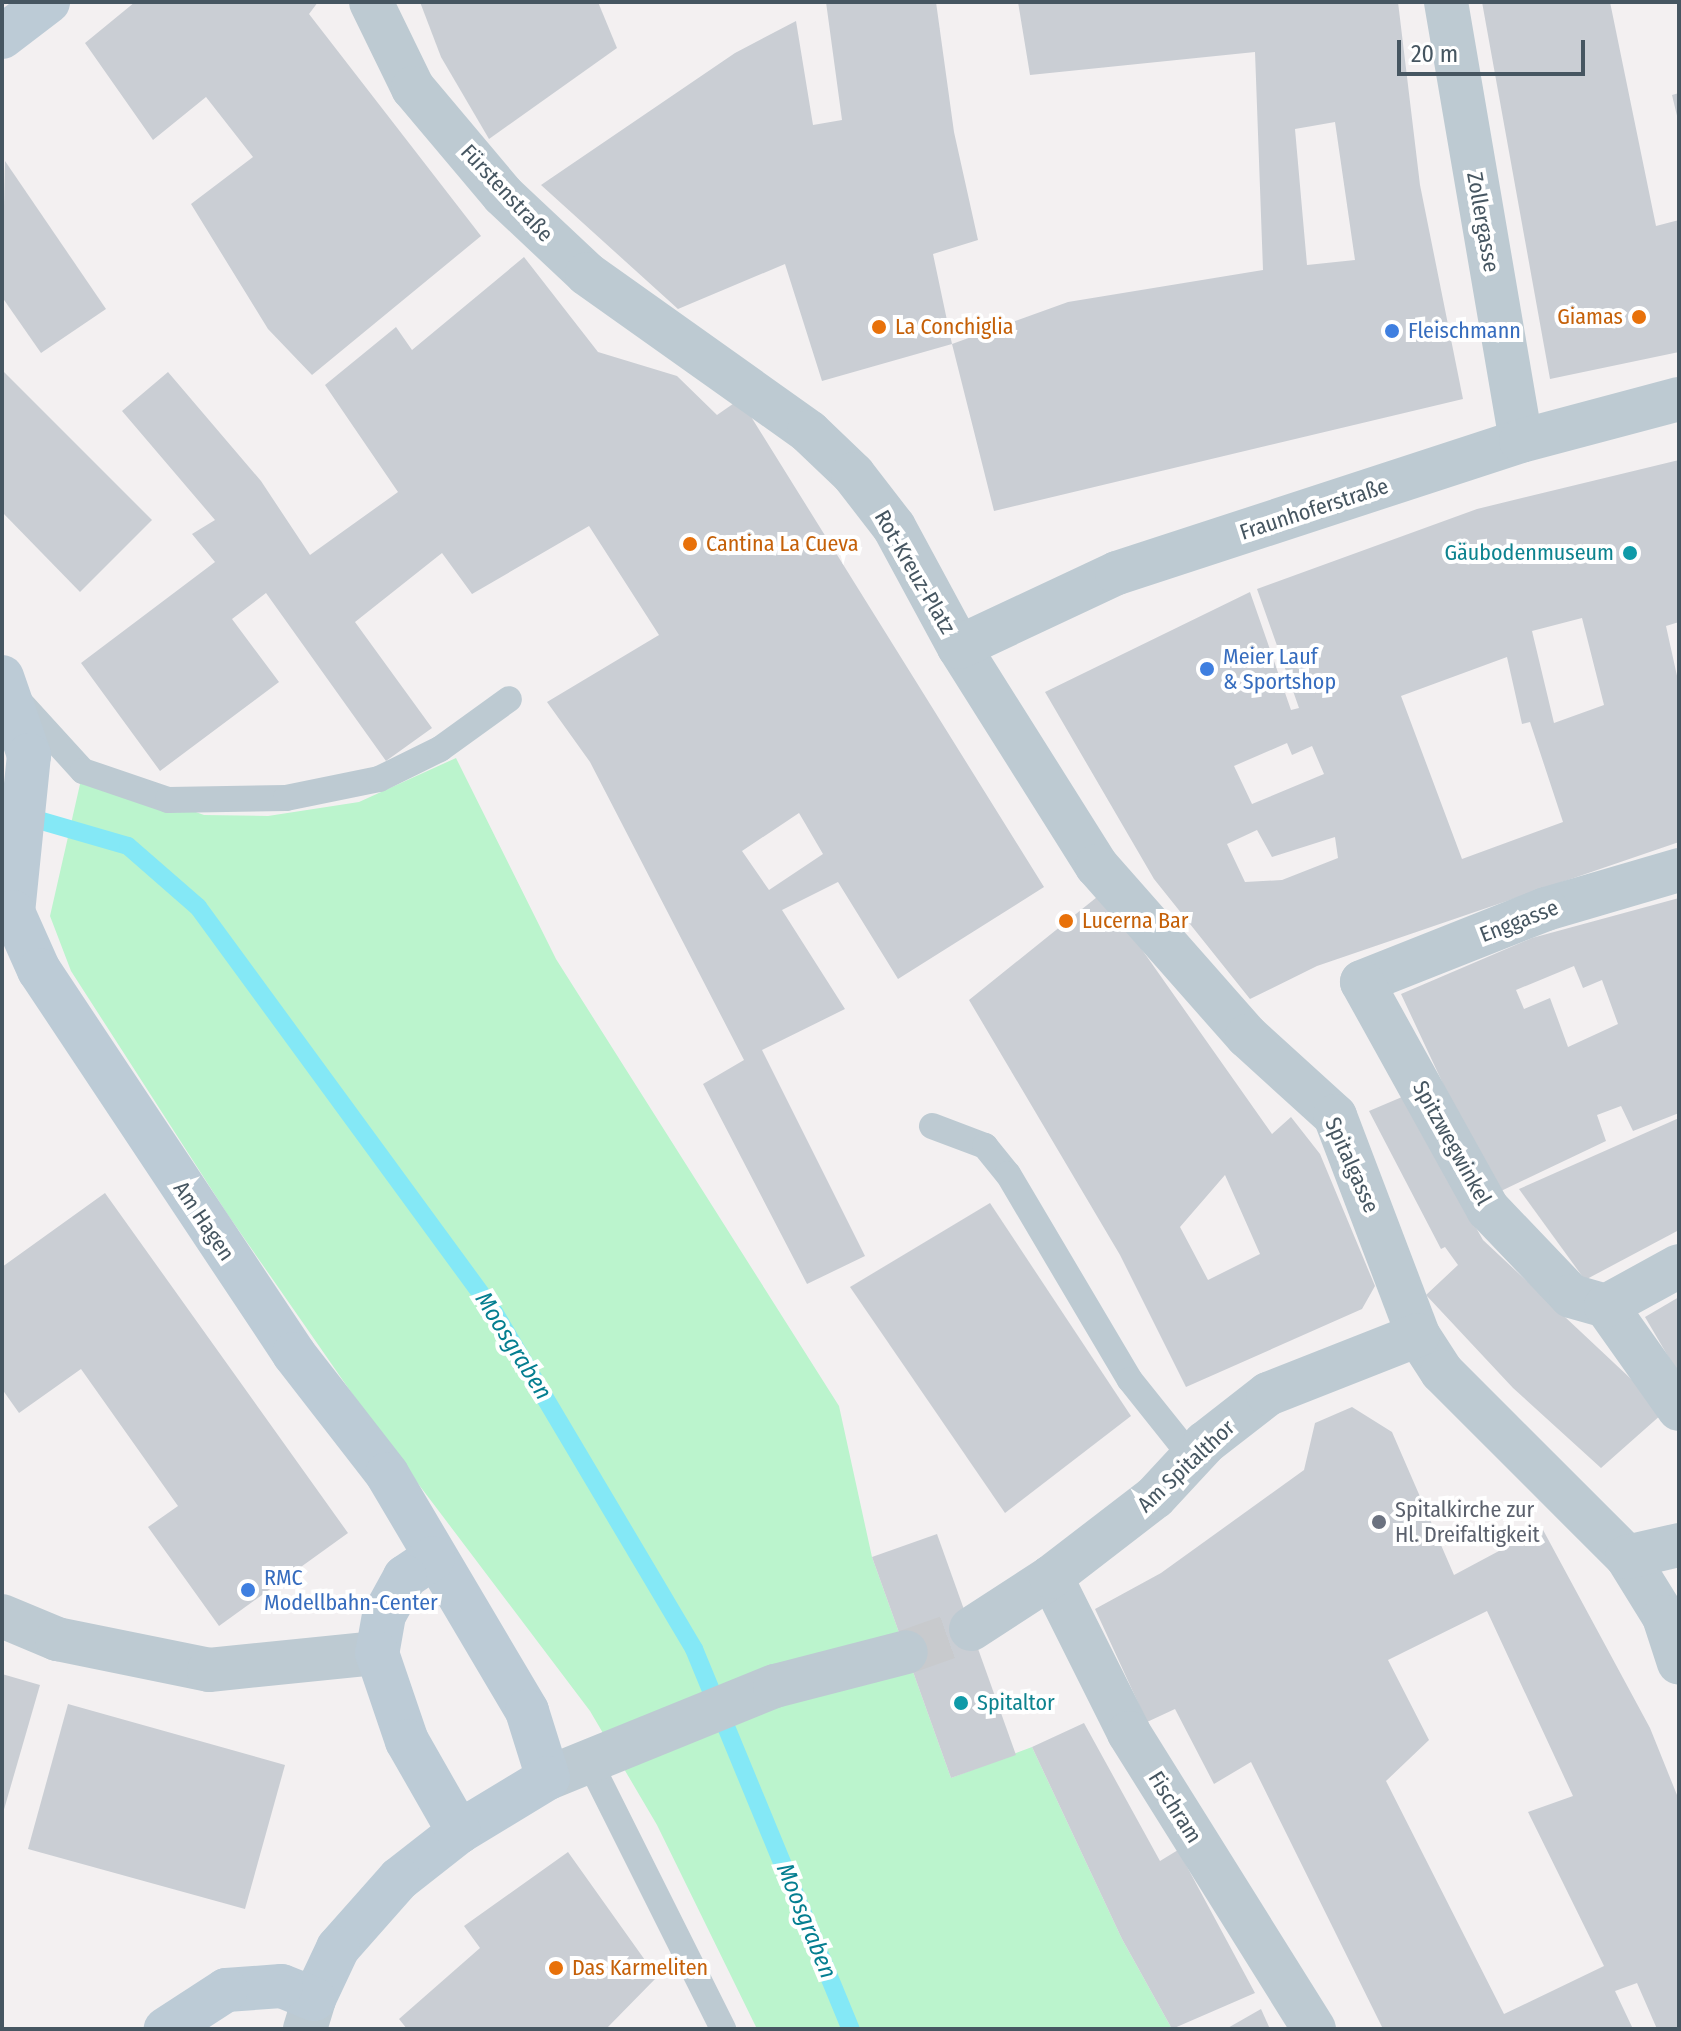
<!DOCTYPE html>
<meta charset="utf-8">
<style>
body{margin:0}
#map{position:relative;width:1681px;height:2031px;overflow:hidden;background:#f3f0f1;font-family:"Fira Sans Condensed",sans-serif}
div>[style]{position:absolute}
.green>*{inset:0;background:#bbf4cd}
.stream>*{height:18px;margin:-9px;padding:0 9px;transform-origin:9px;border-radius:9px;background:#84e8f6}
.building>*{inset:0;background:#caced4}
.street-tunnel>*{height:44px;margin-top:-22px;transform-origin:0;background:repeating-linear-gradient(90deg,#c8cacd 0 44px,transparent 0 66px)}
.lane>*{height:26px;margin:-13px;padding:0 13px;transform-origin:13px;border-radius:13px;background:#bdcad2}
.street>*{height:44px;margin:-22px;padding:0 22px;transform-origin:22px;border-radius:22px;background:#bdcad2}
.secondary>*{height:44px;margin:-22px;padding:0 22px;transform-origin:22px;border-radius:22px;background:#bccbd6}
.dots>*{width:22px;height:22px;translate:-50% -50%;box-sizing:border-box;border:4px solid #fff;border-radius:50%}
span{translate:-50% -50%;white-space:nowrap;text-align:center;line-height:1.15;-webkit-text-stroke:8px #fff;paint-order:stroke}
.street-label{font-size:22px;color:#465661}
.food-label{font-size:22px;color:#c56008}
.right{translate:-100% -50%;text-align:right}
.left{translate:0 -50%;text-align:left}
.shop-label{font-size:22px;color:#366cbe}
.culture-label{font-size:22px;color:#0d838f}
.worship-label{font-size:22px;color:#5b616d}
.water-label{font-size:24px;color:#047e90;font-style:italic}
.frame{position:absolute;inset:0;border:4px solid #465661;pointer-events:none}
.scale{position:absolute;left:1397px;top:40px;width:188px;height:36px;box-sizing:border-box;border:4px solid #465661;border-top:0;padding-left:10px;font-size:24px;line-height:28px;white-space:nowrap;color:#465661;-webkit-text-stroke:6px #fff;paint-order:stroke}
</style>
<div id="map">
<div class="green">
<div style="clip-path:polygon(456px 758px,556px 959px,839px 1406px,872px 1557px,951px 1778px,1032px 1747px,1122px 1939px,1172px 2029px,757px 2029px,657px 1825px,590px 1711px,376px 1428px,228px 1215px,71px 971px,50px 916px,83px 771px,204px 815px,268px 816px,359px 802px)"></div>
</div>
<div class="stream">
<div style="left:21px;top:815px;width:111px;rotate:16.2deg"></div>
<div style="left:128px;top:846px;width:93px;rotate:41.1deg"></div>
<div style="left:198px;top:907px;width:496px;rotate:53.8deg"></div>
<div style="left:491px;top:1307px;width:398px;rotate:59.3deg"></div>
<div style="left:694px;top:1649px;width:411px;rotate:67.6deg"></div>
</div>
<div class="building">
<div style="clip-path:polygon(135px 2px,318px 2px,309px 14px,481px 236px,312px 375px,268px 329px,191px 204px,253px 157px,206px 97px,153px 140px,85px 43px)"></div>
<div style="clip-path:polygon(420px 2px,598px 2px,617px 48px,489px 139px,441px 57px)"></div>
<div style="clip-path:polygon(evenodd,826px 2px,936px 2px,954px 132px,978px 240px,933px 254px,952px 344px,1068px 302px,1263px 270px,1255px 52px,1030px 75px,1018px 2px,1398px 2px,1420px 185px,1463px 399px,994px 511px,952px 344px,822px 381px,785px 264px,678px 309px,541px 185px,735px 53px,796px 21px,813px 125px,842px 120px,826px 2px,1335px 122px,1355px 260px,1307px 265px,1295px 129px,1335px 122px)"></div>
<div style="clip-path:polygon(1482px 2px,1610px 2px,1656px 226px,1679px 220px,1679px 352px,1550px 379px)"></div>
<div style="clip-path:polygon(1679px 93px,1679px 120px,1678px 120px,1672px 95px)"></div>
<div style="clip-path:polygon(5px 161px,106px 309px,41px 353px,2px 297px)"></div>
<div style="clip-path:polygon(evenodd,524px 257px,598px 352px,677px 376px,717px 415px,740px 399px,1044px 887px,898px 979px,838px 882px,782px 910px,845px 1009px,762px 1050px,865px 1256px,807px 1284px,703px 1084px,744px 1060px,590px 762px,547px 702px,659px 635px,589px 526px,472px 594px,442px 553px,355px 622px,432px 728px,386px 761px,266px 593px,232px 619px,279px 682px,160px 771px,81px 663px,215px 562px,192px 534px,215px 520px,122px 411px,168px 372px,261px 481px,310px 555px,398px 492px,325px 385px,396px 327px,412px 350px,524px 257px,799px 813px,823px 854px,769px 890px,742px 851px,799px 813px)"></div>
<div style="clip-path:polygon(2px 370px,152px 520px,80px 592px,2px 512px)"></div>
<div style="clip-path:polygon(evenodd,1679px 460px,1679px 622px,1666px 626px,1679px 685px,1679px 842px,1317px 966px,1250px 999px,1154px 879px,1045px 692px,1250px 592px,1291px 710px,1299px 708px,1257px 589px,1477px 509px,1679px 460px,1582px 618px,1604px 705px,1554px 723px,1532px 631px,1582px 618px,1679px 460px,1507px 657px,1522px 724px,1530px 722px,1563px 822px,1462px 859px,1401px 696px,1507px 657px,1679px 460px,1287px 743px,1292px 755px,1312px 746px,1324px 774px,1252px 804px,1234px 766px,1287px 743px,1679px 460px,1257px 830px,1272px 857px,1335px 837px,1338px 858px,1282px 880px,1245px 882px,1227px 844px,1257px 830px)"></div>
<div style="clip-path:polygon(evenodd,1102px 893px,1272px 1134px,1291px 1117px,1320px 1154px,1375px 1286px,1362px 1309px,1186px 1387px,1120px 1255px,969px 1000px,1102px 893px,1225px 1175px,1260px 1254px,1208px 1280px,1180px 1227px,1225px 1175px)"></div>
<div style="clip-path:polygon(evenodd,1679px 898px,1679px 1113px,1633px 1131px,1621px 1106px,1597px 1115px,1606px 1141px,1501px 1191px,1467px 1135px,1401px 994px,1532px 938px,1679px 898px,1574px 966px,1583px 988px,1602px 980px,1618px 1024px,1568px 1047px,1550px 998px,1524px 1009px,1516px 990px,1574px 966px)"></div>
<div style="clip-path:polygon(1402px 1097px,1483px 1240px,1662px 1408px,1662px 1414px,1601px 1468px,1513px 1388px,1426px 1295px,1458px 1265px,1445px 1247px,1441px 1249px,1369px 1111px)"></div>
<div style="clip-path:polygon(1679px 1118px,1679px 1230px,1585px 1280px,1519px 1189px)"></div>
<div style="clip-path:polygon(105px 1193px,348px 1533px,219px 1626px,148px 1527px,178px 1506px,81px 1369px,19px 1413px,2px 1389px,2px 1267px)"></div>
<div style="clip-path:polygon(990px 1203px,1131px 1416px,1005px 1513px,850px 1287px)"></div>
<div style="clip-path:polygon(1679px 1297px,1679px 1375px,1645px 1317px)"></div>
<div style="clip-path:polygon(evenodd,1352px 1407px,1392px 1432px,1454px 1575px,1542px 1528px,1650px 1728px,1679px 1800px,1679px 2029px,1657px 2029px,1637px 1983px,1615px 1991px,1633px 2029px,1383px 2029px,1251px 1762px,1214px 1784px,1175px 1709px,1147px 1722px,1095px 1609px,1161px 1573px,1304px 1470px,1315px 1423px,1352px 1407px,1487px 1611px,1573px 1796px,1528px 1812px,1604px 1966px,1504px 2014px,1386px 1781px,1429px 1740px,1388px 1660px,1487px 1611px)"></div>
<div style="clip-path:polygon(937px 1534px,1016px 1755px,951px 1778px,872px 1557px)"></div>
<div style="clip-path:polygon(2px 1674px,40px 1685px,3px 1813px,2px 1813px)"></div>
<div style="clip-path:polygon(68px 1704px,285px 1765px,245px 1909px,28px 1849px)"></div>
<div style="clip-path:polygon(1084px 1723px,1160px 1861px,1178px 1850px,1255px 1993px,1172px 2029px,1122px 1939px,1032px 1747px)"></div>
<div style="clip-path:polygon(568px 1852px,657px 1977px,606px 2029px,407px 2029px,399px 2019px,480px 1948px,464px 1926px)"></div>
<div style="clip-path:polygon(1261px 2009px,1270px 2029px,1226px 2029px)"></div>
</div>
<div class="street-tunnel">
<div style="left:906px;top:1652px;width:69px;rotate:-19.5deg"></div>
</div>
<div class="lane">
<div style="left:19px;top:701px;width:95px;rotate:47.6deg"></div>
<div style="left:83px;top:771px;width:90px;rotate:18.8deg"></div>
<div style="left:168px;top:800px;width:118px;rotate:-1deg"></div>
<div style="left:286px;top:798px;width:95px;rotate:-11.5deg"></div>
<div style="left:379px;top:779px;width:68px;rotate:-26.2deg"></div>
<div style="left:440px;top:749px;width:85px;rotate:-35.9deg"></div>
<div style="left:932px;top:1126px;width:57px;rotate:20.7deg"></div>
<div style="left:985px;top:1146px;width:36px;rotate:51deg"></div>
<div style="left:1008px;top:1174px;width:239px;rotate:59.4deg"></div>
<div style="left:1130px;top:1380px;width:101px;rotate:51.4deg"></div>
<div style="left:589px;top:1761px;width:300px;rotate:63.4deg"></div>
</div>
<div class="street">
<div style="left:371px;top:2px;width:96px;rotate:64deg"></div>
<div style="left:413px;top:88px;width:140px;rotate:49.9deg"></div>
<div style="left:503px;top:195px;width:115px;rotate:43.2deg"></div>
<div style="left:587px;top:274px;width:272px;rotate:35.4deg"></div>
<div style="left:809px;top:432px;width:61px;rotate:43.7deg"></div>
<div style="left:853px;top:474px;width:67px;rotate:52.3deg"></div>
<div style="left:894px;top:527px;width:136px;rotate:61.6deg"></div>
<div style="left:959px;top:647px;width:259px;rotate:57.8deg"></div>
<div style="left:1097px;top:866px;width:227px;rotate:48.6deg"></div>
<div style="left:1247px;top:1036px;width:119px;rotate:42.3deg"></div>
<div style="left:1335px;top:1116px;width:234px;rotate:69.2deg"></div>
<div style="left:1418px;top:1335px;width:44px;rotate:57deg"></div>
<div style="left:1442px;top:1372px;width:262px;rotate:45deg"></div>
<div style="left:1627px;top:1557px;width:70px;rotate:58.3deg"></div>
<div style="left:1664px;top:1617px;width:48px;rotate:71.9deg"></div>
<div style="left:1446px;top:2px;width:445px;rotate:80.3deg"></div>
<div style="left:959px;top:647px;width:174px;rotate:-25.1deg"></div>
<div style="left:1117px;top:573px;width:425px;rotate:-18.1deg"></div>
<div style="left:1521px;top:441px;width:163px;rotate:-14.9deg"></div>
<div style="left:1679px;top:870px;width:139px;rotate:163.7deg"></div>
<div style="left:1546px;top:909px;width:198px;rotate:158.4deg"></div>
<div style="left:1362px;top:982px;width:260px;rotate:61deg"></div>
<div style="left:1488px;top:1209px;width:120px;rotate:46.3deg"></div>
<div style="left:1571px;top:1296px;width:36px;rotate:16deg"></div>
<div style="left:1606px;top:1306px;width:126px;rotate:54.7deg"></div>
<div style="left:1606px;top:1306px;width:83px;rotate:-28.7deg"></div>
<div style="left:1627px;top:1557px;width:53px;rotate:-13deg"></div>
<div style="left:1051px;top:1577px;width:174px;rotate:63.4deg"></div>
<div style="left:1129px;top:1733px;width:349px;rotate:58deg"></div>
<div style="left:2px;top:1616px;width:60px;rotate:22.7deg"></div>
<div style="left:57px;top:1639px;width:155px;rotate:11.5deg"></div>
<div style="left:209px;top:1670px;width:169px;rotate:-5.8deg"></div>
<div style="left:971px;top:1629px;width:95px;rotate:-33deg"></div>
<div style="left:1051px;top:1577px;width:131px;rotate:-37.6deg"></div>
<div style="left:1155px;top:1497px;width:74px;rotate:-47.2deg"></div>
<div style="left:1205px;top:1443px;width:80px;rotate:-37.9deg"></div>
<div style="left:1268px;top:1394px;width:161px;rotate:-21.5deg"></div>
<div style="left:548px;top:1778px;width:245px;rotate:-22.1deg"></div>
<div style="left:775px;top:1686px;width:135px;rotate:-14.5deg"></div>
<div style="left:305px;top:2029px;width:31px;rotate:-73deg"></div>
</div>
<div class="secondary">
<div style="left:2px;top:37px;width:58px;rotate:-37.3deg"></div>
<div style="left:2px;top:677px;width:83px;rotate:70.9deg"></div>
<div style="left:29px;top:755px;width:158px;rotate:95.8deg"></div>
<div style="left:13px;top:912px;width:64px;rotate:65.9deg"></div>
<div style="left:39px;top:970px;width:461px;rotate:56.4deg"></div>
<div style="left:294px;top:1354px;width:152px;rotate:52.2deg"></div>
<div style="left:387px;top:1474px;width:275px;rotate:59.4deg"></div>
<div style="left:527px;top:1711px;width:70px;rotate:72.6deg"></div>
<div style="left:548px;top:1778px;width:104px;rotate:148.8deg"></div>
<div style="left:459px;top:1832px;width:76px;rotate:141.9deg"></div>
<div style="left:399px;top:1879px;width:92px;rotate:131.5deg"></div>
<div style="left:338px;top:1948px;width:56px;rotate:115.2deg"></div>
<div style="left:314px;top:1999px;width:35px;rotate:-158deg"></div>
<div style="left:281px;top:1986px;width:55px;rotate:175.8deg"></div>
<div style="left:226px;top:1990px;width:72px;rotate:147deg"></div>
<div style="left:433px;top:1558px;width:34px;rotate:146deg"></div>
<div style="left:405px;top:1577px;width:43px;rotate:118.9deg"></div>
<div style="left:384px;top:1615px;width:39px;rotate:100deg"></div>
<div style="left:377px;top:1653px;width:93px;rotate:71.2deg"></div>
<div style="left:407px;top:1741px;width:105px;rotate:60.3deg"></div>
</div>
<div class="dots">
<div style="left:1639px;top:317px;background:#e8710a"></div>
<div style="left:879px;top:327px;background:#e8710a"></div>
<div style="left:1392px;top:331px;background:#3f7fe0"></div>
<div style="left:690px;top:544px;background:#e8710a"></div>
<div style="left:1630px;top:553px;background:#0f9aa8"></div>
<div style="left:1207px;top:669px;background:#3f7fe0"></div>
<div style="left:1066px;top:921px;background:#e8710a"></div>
<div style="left:1379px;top:1522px;background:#6b7280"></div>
<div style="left:248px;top:1590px;background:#3f7fe0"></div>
<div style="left:961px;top:1703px;background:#0f9aa8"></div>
<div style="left:556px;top:1968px;background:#e8710a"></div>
</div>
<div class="street-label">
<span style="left:507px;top:193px;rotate:47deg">Fürstenstraße</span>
<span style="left:1483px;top:222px;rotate:80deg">Zollergasse</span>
<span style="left:1314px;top:509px;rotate:-18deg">Fraunhoferstraße</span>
<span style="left:915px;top:572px;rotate:60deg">Rot-Kreuz-Platz</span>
<span style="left:1519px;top:921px;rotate:-21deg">Enggasse</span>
<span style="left:1452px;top:1143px;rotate:61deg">Spitzwegwinkel</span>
<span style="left:1352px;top:1165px;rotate:66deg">Spitalgasse</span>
<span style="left:204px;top:1221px;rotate:56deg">Am Hagen</span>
<span style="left:1186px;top:1466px;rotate:-43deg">Am Spitalthor</span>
<span style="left:1175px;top:1807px;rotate:58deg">Fischram</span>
</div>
<div class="food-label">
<span class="right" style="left:1623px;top:317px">Giamas</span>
<span class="left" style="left:895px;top:327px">La Conchiglia</span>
<span class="left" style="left:706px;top:544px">Cantina La Cueva</span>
<span class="left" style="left:1082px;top:921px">Lucerna Bar</span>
<span class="left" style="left:572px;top:1968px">Das Karmeliten</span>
</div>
<div class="shop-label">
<span class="left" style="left:1408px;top:331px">Fleischmann</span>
<span class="left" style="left:1223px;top:669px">Meier Lauf<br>&amp; Sportshop</span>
<span class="left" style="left:264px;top:1590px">RMC<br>Modellbahn-Center</span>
</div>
<div class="culture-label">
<span class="right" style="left:1614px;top:553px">Gäubodenmuseum</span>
<span class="left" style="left:977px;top:1703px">Spitaltor</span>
</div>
<div class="worship-label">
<span class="left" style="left:1395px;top:1522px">Spitalkirche zur<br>Hl. Dreifaltigkeit</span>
</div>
<div class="water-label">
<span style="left:513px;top:1346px;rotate:58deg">Moosgraben</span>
<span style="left:806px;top:1921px;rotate:68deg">Moosgraben</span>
</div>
<div class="frame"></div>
<div class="scale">20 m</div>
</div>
